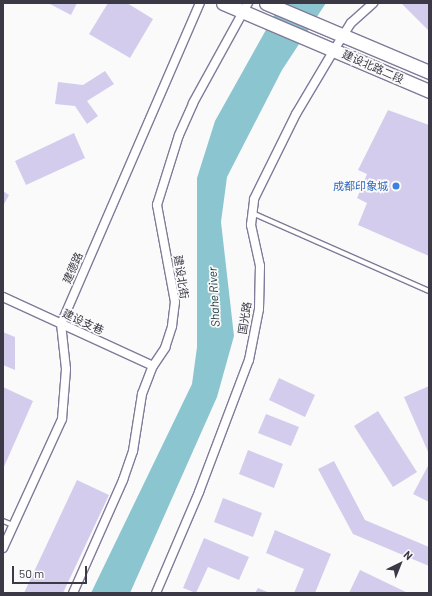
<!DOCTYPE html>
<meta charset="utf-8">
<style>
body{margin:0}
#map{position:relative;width:432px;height:596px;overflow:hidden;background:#fafafa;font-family:Barlow,"Noto Sans SC",sans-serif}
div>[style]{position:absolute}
.water>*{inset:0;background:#8bc6d0}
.building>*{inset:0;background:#d4cced}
.roads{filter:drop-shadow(1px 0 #827a99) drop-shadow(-1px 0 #827a99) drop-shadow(0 1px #827a99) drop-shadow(0 -1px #827a99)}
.lane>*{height:4px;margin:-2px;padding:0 2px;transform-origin:2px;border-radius:2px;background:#fff}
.street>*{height:8px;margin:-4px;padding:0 4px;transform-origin:4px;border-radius:4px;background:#fff}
.primary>*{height:13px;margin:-6.5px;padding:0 6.5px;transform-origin:6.5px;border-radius:6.5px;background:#fff}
.dots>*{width:11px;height:11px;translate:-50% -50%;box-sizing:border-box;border:2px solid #fafafa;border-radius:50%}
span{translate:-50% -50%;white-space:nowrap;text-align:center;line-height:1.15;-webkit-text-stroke:3.5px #fafafa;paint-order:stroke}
.street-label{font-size:11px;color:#3c3946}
.shop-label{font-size:11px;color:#366cbe}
.right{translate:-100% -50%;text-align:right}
.water-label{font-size:12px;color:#17353a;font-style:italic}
.frame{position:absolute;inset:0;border:4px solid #3c3946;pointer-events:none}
.north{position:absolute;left:380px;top:544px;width:40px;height:40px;-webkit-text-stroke:3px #fafafa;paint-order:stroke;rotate:43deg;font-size:11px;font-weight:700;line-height:16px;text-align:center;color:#3c3946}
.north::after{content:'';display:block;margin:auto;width:14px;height:18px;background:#3c3946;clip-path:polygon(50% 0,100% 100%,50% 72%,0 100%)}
.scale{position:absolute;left:12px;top:566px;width:75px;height:18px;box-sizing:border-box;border:2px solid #3c3946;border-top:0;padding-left:5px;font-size:12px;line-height:14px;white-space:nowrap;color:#3c3946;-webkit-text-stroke:3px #fafafa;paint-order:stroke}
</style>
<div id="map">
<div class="water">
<div style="clip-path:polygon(281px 3px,326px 3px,282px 70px,227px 177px,221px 222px,234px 336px,217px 397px,130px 593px,91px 593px,192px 384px,197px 347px,197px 178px,215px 121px)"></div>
</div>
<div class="building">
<div style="clip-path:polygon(48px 3px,77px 3px,71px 15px)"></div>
<div style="clip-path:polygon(108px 3px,127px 3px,153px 19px,130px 58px,89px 34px)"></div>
<div style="clip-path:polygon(403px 3px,429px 3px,429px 31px,402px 4px)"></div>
<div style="clip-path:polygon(105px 71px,114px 84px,87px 101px,98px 116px,87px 124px,75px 106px,55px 104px,58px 82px,83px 85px)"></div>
<div style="clip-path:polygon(388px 110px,429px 125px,429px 256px,358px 225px,367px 203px,357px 198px,367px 174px,358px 170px)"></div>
<div style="clip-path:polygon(74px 133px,85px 158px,26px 185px,15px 161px)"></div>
<div style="clip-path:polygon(3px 191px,9px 195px,3px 206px)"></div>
<div style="clip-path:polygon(3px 332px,15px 337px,15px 370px,3px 365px)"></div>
<div style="clip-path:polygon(279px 378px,315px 395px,305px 417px,269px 400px)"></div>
<div style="clip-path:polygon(429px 386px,429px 454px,404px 397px)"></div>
<div style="clip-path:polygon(3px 387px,33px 401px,3px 469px)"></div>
<div style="clip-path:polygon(378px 411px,417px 472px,393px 487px,354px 426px)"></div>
<div style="clip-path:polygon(266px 414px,299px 427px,291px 446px,258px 433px)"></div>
<div style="clip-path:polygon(248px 450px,283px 464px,274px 488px,239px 474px)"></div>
<div style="clip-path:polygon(334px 461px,365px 520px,429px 547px,429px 566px,353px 534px,318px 469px)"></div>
<div style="clip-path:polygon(429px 464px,429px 502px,413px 494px)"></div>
<div style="clip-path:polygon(77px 480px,109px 495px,63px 593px,24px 593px)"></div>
<div style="clip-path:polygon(223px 498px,262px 513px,253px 537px,214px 522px)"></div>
<div style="clip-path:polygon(275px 530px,331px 554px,315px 593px,294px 593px,304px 569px,266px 553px)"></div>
<div style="clip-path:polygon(204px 538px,249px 557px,239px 580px,208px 567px,196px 593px,183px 588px)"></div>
<div style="clip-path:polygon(360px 570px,408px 593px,349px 593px)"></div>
<div style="clip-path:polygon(258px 588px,270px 593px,255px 593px)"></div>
</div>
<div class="roads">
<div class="lane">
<div style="left:252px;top:213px;width:193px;rotate:23.8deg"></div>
<div style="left:3px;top:521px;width:11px;rotate:22deg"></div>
</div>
<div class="street">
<div style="left:3px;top:297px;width:165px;rotate:24.7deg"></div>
<div style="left:3px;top:548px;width:142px;rotate:-65.4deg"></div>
<div style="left:62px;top:419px;width:50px;rotate:-85.4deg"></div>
<div style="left:66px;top:369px;width:45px;rotate:-96.3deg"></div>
<div style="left:61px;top:324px;width:350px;rotate:-66.6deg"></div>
<div style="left:73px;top:593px;width:124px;rotate:-66.1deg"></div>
<div style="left:123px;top:480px;width:31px;rotate:-71deg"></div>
<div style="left:133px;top:451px;width:58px;rotate:-81deg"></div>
<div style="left:142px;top:394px;width:30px;rotate:-69deg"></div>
<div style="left:153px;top:366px;width:22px;rotate:-56deg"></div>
<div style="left:165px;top:348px;width:23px;rotate:-72deg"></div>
<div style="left:172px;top:326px;width:24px;rotate:-83deg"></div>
<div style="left:175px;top:302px;width:99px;rotate:-100.5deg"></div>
<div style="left:157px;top:205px;width:73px;rotate:-72.6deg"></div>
<div style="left:179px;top:135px;width:35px;rotate:-66deg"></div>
<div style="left:193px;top:103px;width:114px;rotate:-61.2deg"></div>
<div style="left:156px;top:593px;width:110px;rotate:-66.9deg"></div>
<div style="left:199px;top:492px;width:141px;rotate:-69.3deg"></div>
<div style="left:249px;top:360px;width:52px;rotate:-78.9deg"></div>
<div style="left:259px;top:309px;width:43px;rotate:-88.7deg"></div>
<div style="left:260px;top:266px;width:42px;rotate:-102.4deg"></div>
<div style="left:251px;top:225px;width:26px;rotate:-83deg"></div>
<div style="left:254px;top:199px;width:95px;rotate:-63.7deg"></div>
<div style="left:296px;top:114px;width:74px;rotate:-59.3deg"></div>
<div style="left:334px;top:50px;width:32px;rotate:-58deg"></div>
<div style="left:351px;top:23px;width:30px;rotate:-42deg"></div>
</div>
<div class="primary">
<div style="left:223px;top:3px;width:224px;rotate:23.1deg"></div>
<div style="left:266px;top:3px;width:177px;rotate:22.9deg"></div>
</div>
</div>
<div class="dots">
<div style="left:396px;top:186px;background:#3f7fe0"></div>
</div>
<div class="street-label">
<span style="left:373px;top:67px;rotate:24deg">建设北路二段</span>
<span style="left:73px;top:268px;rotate:-66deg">建德路</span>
<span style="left:181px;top:277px;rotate:81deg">建设北街</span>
<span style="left:245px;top:318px;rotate:-81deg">国光路</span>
<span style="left:83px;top:322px;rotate:25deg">建设支巷</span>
</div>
<div class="shop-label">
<span class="right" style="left:388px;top:186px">成都印象城</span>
</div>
<div class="water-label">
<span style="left:214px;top:297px;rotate:-93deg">Shahe River</span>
</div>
<div class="frame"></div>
<div class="north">N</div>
<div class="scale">50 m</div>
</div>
